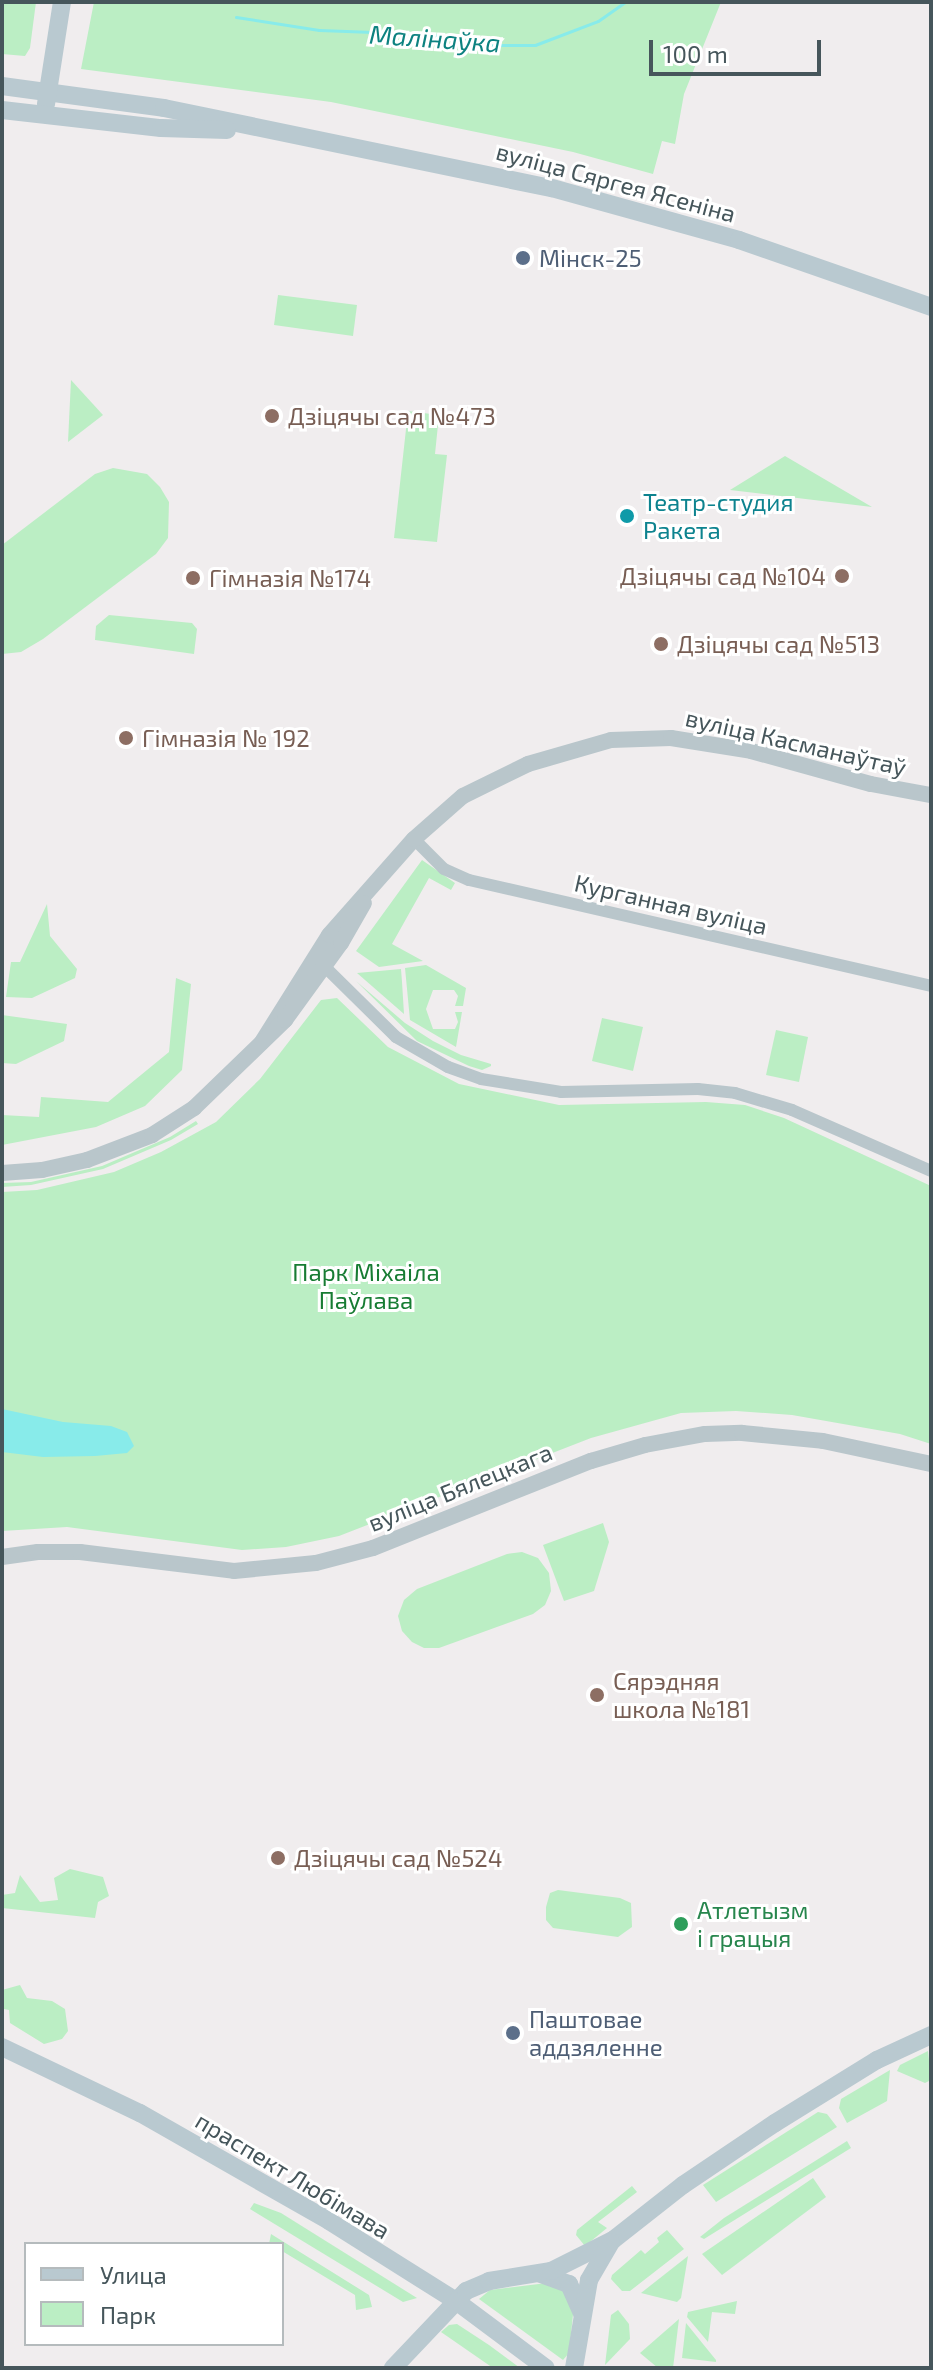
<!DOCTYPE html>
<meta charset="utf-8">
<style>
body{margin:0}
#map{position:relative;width:933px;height:2370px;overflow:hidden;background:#f0edee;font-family:"Exo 2",sans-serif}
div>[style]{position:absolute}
.green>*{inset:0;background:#bbeec4}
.water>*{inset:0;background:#88ebea}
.stream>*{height:3px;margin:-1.5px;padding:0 1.5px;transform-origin:1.5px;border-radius:1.5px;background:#88ebea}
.minor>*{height:12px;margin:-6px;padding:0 6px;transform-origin:6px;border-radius:6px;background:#b9c6cb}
.tertiary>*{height:16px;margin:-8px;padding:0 8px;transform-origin:8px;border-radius:8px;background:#b9c6cb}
.secondary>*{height:18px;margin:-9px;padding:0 9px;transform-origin:9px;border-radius:9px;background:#b9c9d0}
.dots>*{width:22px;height:22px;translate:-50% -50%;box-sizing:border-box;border:4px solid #fff;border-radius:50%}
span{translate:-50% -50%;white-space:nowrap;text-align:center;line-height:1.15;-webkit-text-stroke:6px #fff;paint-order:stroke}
.street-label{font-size:24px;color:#46565b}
.service-label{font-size:24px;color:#4e5e75}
.left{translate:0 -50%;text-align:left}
.education-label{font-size:24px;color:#785e54}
.right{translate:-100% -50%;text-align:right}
.culture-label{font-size:24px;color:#0d838f}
.park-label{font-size:24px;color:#177c33}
.leisure-label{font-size:24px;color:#27864d}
.water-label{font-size:26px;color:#0d8280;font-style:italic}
.frame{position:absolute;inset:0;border:4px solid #46565b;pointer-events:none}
.legend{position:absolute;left:24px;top:2242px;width:260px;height:104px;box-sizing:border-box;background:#fff;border:2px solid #b5bbbd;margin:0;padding:10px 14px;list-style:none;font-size:24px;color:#46565b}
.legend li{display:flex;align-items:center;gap:16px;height:40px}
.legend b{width:40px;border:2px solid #b5bbbd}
.scale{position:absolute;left:649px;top:40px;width:172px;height:36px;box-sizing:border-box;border:4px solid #46565b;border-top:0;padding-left:10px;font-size:24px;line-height:28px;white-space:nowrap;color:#46565b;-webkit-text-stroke:6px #fff;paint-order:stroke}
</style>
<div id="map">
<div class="green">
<div style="clip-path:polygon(2px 2px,36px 2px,30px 48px,25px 56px,2px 54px)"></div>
<div style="clip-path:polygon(94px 2px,721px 2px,684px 94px,675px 144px,662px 141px,653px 174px,573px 152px,331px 102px,81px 69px)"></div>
<div style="clip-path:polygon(278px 295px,357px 305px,353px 336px,274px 325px)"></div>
<div style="clip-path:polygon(71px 380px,103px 415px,68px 442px)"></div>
<div style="clip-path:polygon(408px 411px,439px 415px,435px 454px,447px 455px,437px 542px,394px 538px)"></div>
<div style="clip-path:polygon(785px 456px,872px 507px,730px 490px)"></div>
<div style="clip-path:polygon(113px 468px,147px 474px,160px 487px,169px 502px,168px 538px,156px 554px,43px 639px,21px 652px,2px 654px,2px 545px,95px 474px)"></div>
<div style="clip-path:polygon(109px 615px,192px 623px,197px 629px,194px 654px,95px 640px,96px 626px)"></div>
<div style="clip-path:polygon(422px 860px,455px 883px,451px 890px,429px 878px,392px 944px,423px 961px,379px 967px,356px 951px)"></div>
<div style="clip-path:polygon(47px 904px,50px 936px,77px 969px,75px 978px,32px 998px,6px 997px,11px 962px,20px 962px)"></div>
<div style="clip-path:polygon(426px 965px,466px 988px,463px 1006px,455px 1006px,458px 996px,454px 990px,433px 990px,426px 1009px,433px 1029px,455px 1029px,458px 1022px,455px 1012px,462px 1012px,456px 1047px,410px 1020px,405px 968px)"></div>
<div style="clip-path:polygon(401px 969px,402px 982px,404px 1014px,357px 973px)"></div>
<div style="clip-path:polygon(176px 978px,191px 984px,182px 1070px,145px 1106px,96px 1127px,2px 1145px,2px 1115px,39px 1117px,41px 1097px,108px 1102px,169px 1052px)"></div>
<div style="clip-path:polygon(356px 981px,405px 1023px,433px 1041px,461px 1055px,491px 1064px,491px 1066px,482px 1070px,469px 1066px,417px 1041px)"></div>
<div style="clip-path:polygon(337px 998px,388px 1047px,459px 1084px,559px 1105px,706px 1102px,745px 1105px,784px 1118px,931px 1186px,931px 1444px,900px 1434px,792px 1415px,736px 1411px,681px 1413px,591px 1438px,339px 1536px,286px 1547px,242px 1550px,67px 1527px,2px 1531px,2px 1192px,37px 1190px,114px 1172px,161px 1152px,216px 1122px,260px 1079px,321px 1000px)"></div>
<div style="clip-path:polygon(2px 1015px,67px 1024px,64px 1041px,16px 1064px,2px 1063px)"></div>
<div style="clip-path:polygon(602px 1018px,643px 1027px,633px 1071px,592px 1061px)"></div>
<div style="clip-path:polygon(776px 1030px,808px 1037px,799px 1082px,766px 1075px)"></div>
<div style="clip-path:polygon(196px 1121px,198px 1124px,171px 1140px,103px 1169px,31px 1185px,2px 1187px,2px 1183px,31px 1182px,102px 1166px,170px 1137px)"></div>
<div style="clip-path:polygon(603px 1523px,609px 1542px,594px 1591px,564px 1601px,543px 1545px)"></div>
<div style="clip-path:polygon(522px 1552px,538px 1558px,549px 1573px,551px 1591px,545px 1605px,533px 1614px,439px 1648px,424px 1648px,412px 1642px,402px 1631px,398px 1616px,404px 1600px,417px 1589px,507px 1554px)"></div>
<div style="clip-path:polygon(70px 1869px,103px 1877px,109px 1896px,98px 1902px,95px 1918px,2px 1908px,2px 1895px,15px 1893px,20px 1875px,40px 1902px,58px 1900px,54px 1878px)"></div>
<div style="clip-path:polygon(558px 1890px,620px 1898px,631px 1903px,632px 1927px,618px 1937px,553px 1928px,546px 1920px,546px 1907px,550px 1893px)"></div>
<div style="clip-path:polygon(20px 1985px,27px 1998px,52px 2001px,65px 2009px,68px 2031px,62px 2039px,44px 2044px,10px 2023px,9px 2010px,4px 2009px,2px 2019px,2px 1990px)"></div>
<div style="clip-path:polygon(928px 2051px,931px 2080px,925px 2083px,897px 2071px,900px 2065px)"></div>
<div style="clip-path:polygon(890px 2070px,887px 2101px,847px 2123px,839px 2108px,841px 2099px)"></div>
<div style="clip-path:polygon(818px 2112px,827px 2114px,837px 2127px,716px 2202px,703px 2185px)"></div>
<div style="clip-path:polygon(847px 2141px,851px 2148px,704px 2239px,700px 2237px,724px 2218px)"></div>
<div style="clip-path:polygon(813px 2178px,826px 2197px,722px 2275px,702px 2254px)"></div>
<div style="clip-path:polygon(632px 2186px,637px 2192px,598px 2222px,607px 2228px,585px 2246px,576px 2235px,577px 2230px)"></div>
<div style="clip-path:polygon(254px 2203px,281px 2213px,417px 2298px,403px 2302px,250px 2209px)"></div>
<div style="clip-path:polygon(667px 2230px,684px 2249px,630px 2291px,622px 2291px,611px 2279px,612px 2275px,641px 2250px,645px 2254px,659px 2242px,657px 2238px)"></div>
<div style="clip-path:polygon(271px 2234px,369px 2295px,372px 2307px,356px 2310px,355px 2295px,282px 2251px,282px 2244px,269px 2244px)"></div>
<div style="clip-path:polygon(688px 2256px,681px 2298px,677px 2302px,641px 2293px)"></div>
<div style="clip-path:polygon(547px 2283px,564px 2288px,574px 2305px,569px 2353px,563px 2360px,479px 2299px,490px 2290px)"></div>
<div style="clip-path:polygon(737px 2301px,735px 2314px,712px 2312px,708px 2342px,687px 2317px,688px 2312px)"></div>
<div style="clip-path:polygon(618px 2310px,629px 2324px,630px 2339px,605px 2365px,611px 2315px)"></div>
<div style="clip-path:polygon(679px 2319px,673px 2368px,658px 2368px,640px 2353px)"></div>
<div style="clip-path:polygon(686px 2323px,716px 2360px,716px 2362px,682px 2358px)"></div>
<div style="clip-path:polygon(457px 2324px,489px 2345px,520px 2368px,493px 2368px,441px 2332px,449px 2325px)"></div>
</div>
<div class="water">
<div style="clip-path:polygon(2px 1409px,63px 1422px,111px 1426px,127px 1432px,134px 1446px,127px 1453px,95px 1456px,43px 1457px,2px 1452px)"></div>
</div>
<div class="stream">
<div style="left:236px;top:17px;width:84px;rotate:8.9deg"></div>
<div style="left:319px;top:30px;width:108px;rotate:2.1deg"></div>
<div style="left:427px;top:34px;width:66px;rotate:9.6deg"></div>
<div style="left:492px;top:45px;width:43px"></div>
<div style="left:535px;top:45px;width:67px;rotate:-20.9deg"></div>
<div style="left:598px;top:21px;width:33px;rotate:-35deg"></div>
</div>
<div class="minor">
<div style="left:414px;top:839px;width:42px;rotate:45deg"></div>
<div style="left:444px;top:869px;width:27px;rotate:24deg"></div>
<div style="left:469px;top:880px;width:474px;rotate:12.9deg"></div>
<div style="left:320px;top:962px;width:107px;rotate:44.6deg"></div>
<div style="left:396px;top:1037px;width:60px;rotate:30deg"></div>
<div style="left:448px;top:1067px;width:35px;rotate:20deg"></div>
<div style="left:481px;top:1079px;width:81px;rotate:9.2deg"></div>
<div style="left:561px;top:1092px;width:137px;rotate:-1.3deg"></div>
<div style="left:698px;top:1089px;width:37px;rotate:6deg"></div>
<div style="left:735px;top:1093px;width:59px;rotate:16.6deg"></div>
<div style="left:792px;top:1110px;width:152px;rotate:23.7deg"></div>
</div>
<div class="tertiary">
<div style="left:262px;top:1042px;width:126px;rotate:-57.9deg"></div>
<div style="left:329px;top:935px;width:128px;rotate:-48.5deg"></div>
<div style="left:414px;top:839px;width:65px;rotate:-41.3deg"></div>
<div style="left:463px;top:796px;width:72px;rotate:-26.2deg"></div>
<div style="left:528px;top:764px;width:86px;rotate:-16.1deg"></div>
<div style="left:611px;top:740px;width:60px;rotate:-1.9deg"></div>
<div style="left:671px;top:738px;width:81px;rotate:9.2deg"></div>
<div style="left:751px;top:751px;width:124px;rotate:15.4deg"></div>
<div style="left:871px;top:784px;width:61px;rotate:10.4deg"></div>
<div style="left:2px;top:1173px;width:40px;rotate:-4.3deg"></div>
<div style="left:42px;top:1170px;width:46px;rotate:-12.5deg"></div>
<div style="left:87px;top:1160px;width:70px;rotate:-21deg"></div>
<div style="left:152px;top:1135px;width:50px;rotate:-32.7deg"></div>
<div style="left:194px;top:1108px;width:127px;rotate:-44deg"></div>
<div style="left:285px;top:1020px;width:95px;rotate:-54deg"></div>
<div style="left:341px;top:943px;width:46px;rotate:-60.1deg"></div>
<div style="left:2px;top:1557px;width:36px;rotate:-8deg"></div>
<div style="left:38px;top:1552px;width:42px"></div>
<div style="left:80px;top:1552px;width:155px;rotate:7deg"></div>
<div style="left:234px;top:1571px;width:82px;rotate:-5.6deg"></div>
<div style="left:316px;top:1563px;width:59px;rotate:-14.7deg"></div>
<div style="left:373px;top:1548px;width:235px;rotate:-21.8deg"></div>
<div style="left:591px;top:1461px;width:56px;rotate:-16.5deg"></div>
<div style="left:645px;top:1445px;width:61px;rotate:-10.4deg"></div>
<div style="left:705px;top:1434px;width:37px;rotate:-2deg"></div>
<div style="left:742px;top:1433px;width:81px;rotate:5.6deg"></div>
<div style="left:823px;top:1441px;width:110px;rotate:12deg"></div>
</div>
<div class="secondary">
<div style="left:2px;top:86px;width:163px;rotate:7.7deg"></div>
<div style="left:164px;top:108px;width:396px;rotate:11.7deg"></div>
<div style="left:552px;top:188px;width:194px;rotate:15.5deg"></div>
<div style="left:739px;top:240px;width:203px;rotate:19.2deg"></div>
<div style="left:46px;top:104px;width:103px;rotate:-81.1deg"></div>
<div style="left:2px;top:110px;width:160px;rotate:6.5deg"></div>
<div style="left:161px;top:128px;width:66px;rotate:1.7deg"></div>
<div style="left:2px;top:2047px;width:153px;rotate:25.6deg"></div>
<div style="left:140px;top:2113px;width:218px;rotate:29.7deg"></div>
<div style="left:329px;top:2221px;width:150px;rotate:32.2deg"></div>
<div style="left:456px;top:2301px;width:112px;rotate:36.7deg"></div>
<div style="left:541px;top:2274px;width:30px;rotate:20deg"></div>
<div style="left:569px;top:2284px;width:32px;rotate:66deg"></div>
<div style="left:393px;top:2368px;width:106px;rotate:-46.5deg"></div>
<div style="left:466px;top:2291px;width:25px;rotate:-23deg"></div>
<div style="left:489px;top:2281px;width:63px;rotate:-9.2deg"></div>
<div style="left:551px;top:2271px;width:69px;rotate:-26.6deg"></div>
<div style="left:613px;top:2240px;width:89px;rotate:-38.2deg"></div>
<div style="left:683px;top:2185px;width:111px;rotate:-34deg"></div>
<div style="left:775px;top:2123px;width:120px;rotate:-31.7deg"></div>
<div style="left:877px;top:2060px;width:60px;rotate:-24.8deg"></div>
<div style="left:574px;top:2368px;width:89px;rotate:-80.3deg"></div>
<div style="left:589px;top:2280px;width:44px;rotate:-59.9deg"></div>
</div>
<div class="dots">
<div style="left:523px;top:258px;background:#5c6f8a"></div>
<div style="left:272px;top:416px;background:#8d6e63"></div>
<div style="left:627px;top:516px;background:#0f9aa8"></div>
<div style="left:842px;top:576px;background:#8d6e63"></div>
<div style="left:193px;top:578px;background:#8d6e63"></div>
<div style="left:661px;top:644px;background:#8d6e63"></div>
<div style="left:126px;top:738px;background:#8d6e63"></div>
<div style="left:597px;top:1695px;background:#8d6e63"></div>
<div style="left:278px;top:1858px;background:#8d6e63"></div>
<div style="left:681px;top:1924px;background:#2e9e5b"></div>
<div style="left:513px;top:2033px;background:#5c6f8a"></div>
</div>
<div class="street-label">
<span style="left:616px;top:182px;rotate:15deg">вуліца Сяргея Ясеніна</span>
<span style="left:796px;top:742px;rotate:13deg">вуліца Касманаўтаў</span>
<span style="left:671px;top:904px;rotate:13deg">Курганная вуліца</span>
<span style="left:460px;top:1487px;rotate:-22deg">вуліца Бялецкага</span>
<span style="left:293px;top:2175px;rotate:31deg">праспект Любімава</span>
</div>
<div class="service-label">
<span class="left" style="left:539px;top:258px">Мінск-25</span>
<span class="left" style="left:529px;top:2033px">Паштовае<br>аддзяленне</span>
</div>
<div class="education-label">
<span class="left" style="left:288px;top:416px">Дзіцячы сад №473</span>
<span class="right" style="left:826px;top:576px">Дзіцячы сад №104</span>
<span class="left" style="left:209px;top:578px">Гімназія №174</span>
<span class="left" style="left:677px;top:644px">Дзіцячы сад №513</span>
<span class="left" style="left:142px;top:738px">Гімназія № 192</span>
<span class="left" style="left:613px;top:1695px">Сярэдняя<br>школа №181</span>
<span class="left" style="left:294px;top:1858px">Дзіцячы сад №524</span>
</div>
<div class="culture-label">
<span class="left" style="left:643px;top:516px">Театр-студия<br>Ракета</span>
</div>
<div class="park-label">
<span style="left:366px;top:1286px">Парк Міхаіла<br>Паўлава</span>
</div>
<div class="leisure-label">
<span class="left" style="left:697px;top:1924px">Атлетызм<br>і грацыя</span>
</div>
<div class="water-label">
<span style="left:435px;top:38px;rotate:4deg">Малінаўка</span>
</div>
<div class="frame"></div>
<ul class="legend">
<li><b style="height:10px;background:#b9c9d0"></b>Улица</li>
<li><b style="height:22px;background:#bbeec4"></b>Парк</li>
</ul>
<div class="scale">100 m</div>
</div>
